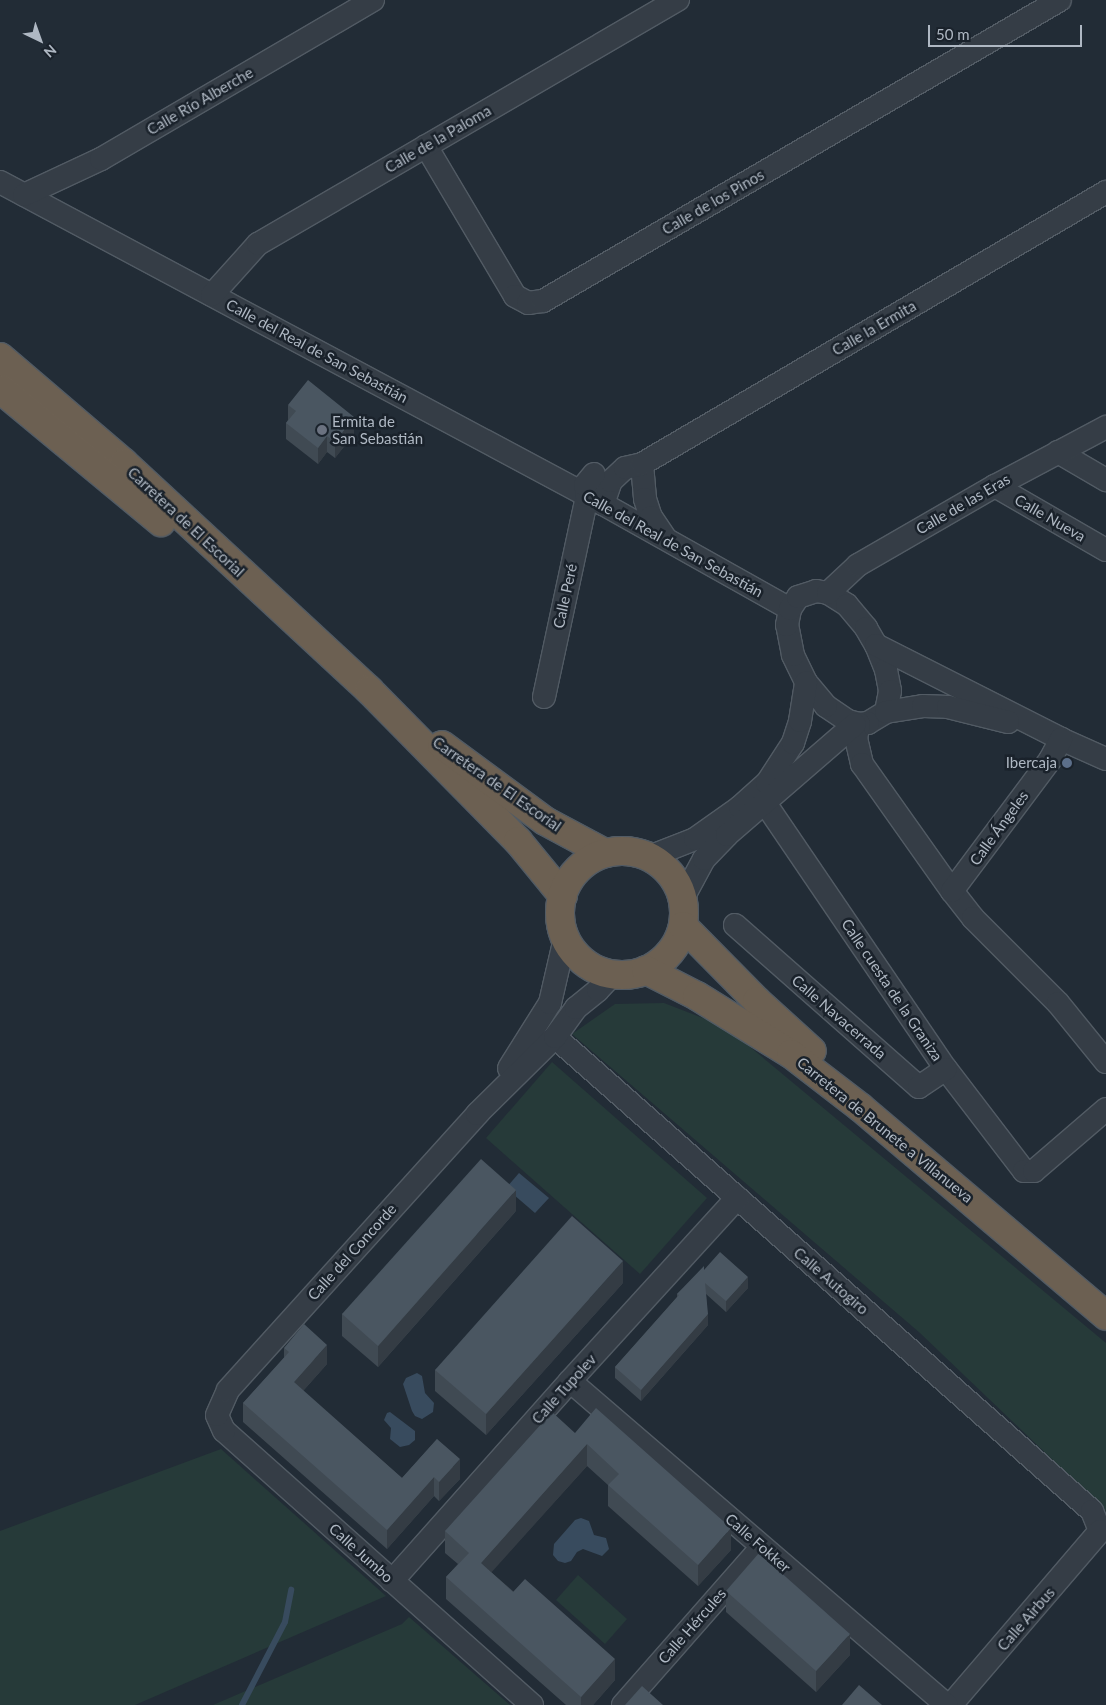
<!DOCTYPE html>
<meta charset="utf-8">
<style>
body{margin:0}
#map{position:relative;width:1106px;height:1705px;overflow:hidden;background:#222c36;font-family:Lato,sans-serif}
div>[style]{position:absolute}
.green>*{inset:0;background:#263a39}
.water>*{inset:0;background:#384b5e}
.stream>*{height:6px;margin:-3px;padding:0 3px;transform-origin:3px;border-radius:3px;background:#384b5e}
.roads{filter:drop-shadow(1px 0 #525b64) drop-shadow(-1px 0 #525b64) drop-shadow(0 1px #525b64) drop-shadow(0 -1px #525b64)}
.minor>*{height:22px;margin:-11px;padding:0 11px;transform-origin:11px;border-radius:11px;background:#353d46}
.highway>*{height:28px;margin:-14px;padding:0 14px;transform-origin:14px;border-radius:14px;background:#6c6052}
.highway>.ring{margin:-14px;padding:0;box-sizing:content-box;background:none;border:28px solid #6c6052;border-radius:50%}
.wall>*{inset:0;background:#404a53}
.shaded-wall>*{inset:0;background:#343c44}
.building>*{inset:0;background:#4a5661}
.dots>*{width:14px;height:14px;translate:-50% -50%;box-sizing:border-box;border:2px solid #1a222b;border-radius:50%}
span{translate:-50% -50%;white-space:nowrap;text-align:center;line-height:1.15;-webkit-text-stroke:5px #1a222b;paint-order:stroke}
.street-label{font-size:15px;color:#afb8c3}
.poi-label{font-size:15px;color:#afb8c3}
.left{translate:0 -50%;text-align:left}
.right{translate:-100% -50%;text-align:right}
.north{position:absolute;left:15px;top:15px;width:50px;height:50px;-webkit-text-stroke:4px #1a222b;paint-order:stroke;rotate:138deg;font-size:14px;font-weight:700;line-height:20px;text-align:center;color:#afb8c3}
.north::after{content:'';display:block;margin:auto;width:18px;height:22px;background:#afb8c3;clip-path:polygon(50% 0,100% 100%,50% 72%,0 100%)}
.scale{position:absolute;left:928px;top:25px;width:154px;height:22px;box-sizing:border-box;border:2px solid #afb8c3;border-top:0;padding-left:6px;font-size:15px;line-height:18px;white-space:nowrap;color:#afb8c3;-webkit-text-stroke:4px #1a222b;paint-order:stroke}
</style>
<div id="map">
<div class="green">
<div style="clip-path:polygon(664px 1003px,726px 1027px,1106px 1343px,1106px 1511px,920px 1333px,572px 1034px,615px 1004px)"></div>
<div style="clip-path:polygon(552px 1062px,707px 1198px,640px 1274px,486px 1138px)"></div>
<div style="clip-path:polygon(221px 1449px,386px 1596px,135px 1705px,0 1705px,0 1531px)"></div>
<div style="clip-path:polygon(578px 1575px,627px 1619px,605px 1644px,556px 1600px)"></div>
<div style="clip-path:polygon(409px 1617px,510px 1705px,213px 1705px,402px 1624px)"></div>
</div>
<div class="water">
<div style="clip-path:polygon(519px 1173px,549px 1198px,535px 1213px,506px 1188px)"></div>
<div style="clip-path:polygon(417px 1373px,422px 1376px,425px 1393px,434px 1403px,433px 1412px,422px 1419px,415px 1416px,412px 1411px,403px 1384px,406px 1378px)"></div>
<div style="clip-path:polygon(390px 1412px,415px 1431px,415px 1440px,409px 1445px,400px 1447px,390px 1439px,391px 1428px,384px 1420px,387px 1413px)"></div>
<div style="clip-path:polygon(581px 1518px,589px 1521px,594px 1535px,606px 1538px,609px 1549px,602px 1556px,583px 1549px,577px 1552px,571px 1561px,565px 1563px,558px 1561px,553px 1555px,554px 1544px,575px 1520px)"></div>
</div>
<div class="stream">
<div style="left:242px;top:1705px;width:93px;rotate:-62.6deg"></div>
<div style="left:285px;top:1622px;width:33px;rotate:-79deg"></div>
</div>
<div class="roads">
<div class="minor">
<div style="left:426px;top:146px;width:174px;rotate:59.3deg"></div>
<div style="left:515px;top:296px;width:15px;rotate:28deg"></div>
<div style="left:528px;top:303px;width:15px;rotate:-8deg"></div>
<div style="left:543px;top:301px;width:598px;rotate:-30.21deg"></div>
<div style="left:0;top:182px;width:684px;rotate:28.1deg"></div>
<div style="left:603px;top:504px;width:214px;rotate:29.3deg"></div>
<div style="left:24px;top:195px;width:85px;rotate:-25.1deg"></div>
<div style="left:101px;top:159px;width:315px;rotate:-30.3deg"></div>
<div style="left:212px;top:295px;width:69px;rotate:-48deg"></div>
<div style="left:258px;top:244px;width:486px;rotate:-30.2deg"></div>
<div style="left:1058px;top:452px;width:56px;rotate:30.3deg"></div>
<div style="left:642px;top:464px;width:35px;rotate:85deg"></div>
<div style="left:645px;top:499px;width:19px;rotate:72deg"></div>
<div style="left:651px;top:517px;width:25px;rotate:56deg"></div>
<div style="left:995px;top:486px;width:128px;rotate:30deg"></div>
<div style="left:603px;top:504px;width:24px;rotate:-71deg"></div>
<div style="left:611px;top:481px;width:19px;rotate:-43deg"></div>
<div style="left:625px;top:468px;width:17px;rotate:-13deg"></div>
<div style="left:642px;top:464px;width:538px;rotate:-30.38deg"></div>
<div style="left:816px;top:591px;width:12px;rotate:9deg"></div>
<div style="left:828px;top:593px;width:22px;rotate:32deg"></div>
<div style="left:847px;top:605px;width:30px;rotate:50deg"></div>
<div style="left:866px;top:628px;width:20px;rotate:60deg"></div>
<div style="left:876px;top:645px;width:27px;rotate:68deg"></div>
<div style="left:886px;top:670px;width:21px;rotate:79deg"></div>
<div style="left:890px;top:691px;width:21px;rotate:101deg"></div>
<div style="left:886px;top:712px;width:21px;rotate:149deg"></div>
<div style="left:868px;top:723px;width:9px;rotate:174deg"></div>
<div style="left:859px;top:724px;width:11px;rotate:-165deg"></div>
<div style="left:848px;top:721px;width:27px;rotate:-146deg"></div>
<div style="left:826px;top:706px;width:31px;rotate:-130deg"></div>
<div style="left:806px;top:682px;width:30px;rotate:-116deg"></div>
<div style="left:793px;top:655px;width:31px;rotate:-101deg"></div>
<div style="left:787px;top:625px;width:16px;rotate:-79deg"></div>
<div style="left:790px;top:609px;width:14px;rotate:-56deg"></div>
<div style="left:798px;top:597px;width:19px;rotate:-18deg"></div>
<div style="left:828px;top:593px;width:41px;rotate:-43deg"></div>
<div style="left:858px;top:565px;width:158px;rotate:-30deg"></div>
<div style="left:995px;top:486px;width:126px;rotate:-28deg"></div>
<div style="left:876px;top:645px;width:208px;rotate:26.9deg"></div>
<div style="left:1061px;top:739px;width:49px;rotate:24deg"></div>
<div style="left:544px;top:697px;width:206px;rotate:-77.9deg"></div>
<div style="left:587px;top:496px;width:11px;rotate:-100deg"></div>
<div style="left:585px;top:485px;width:14px;rotate:-51deg"></div>
<div style="left:886px;top:712px;width:37px;rotate:-9deg"></div>
<div style="left:923px;top:706px;width:25px;rotate:2deg"></div>
<div style="left:948px;top:707px;width:62px;rotate:14deg"></div>
<div style="left:859px;top:724px;width:14px;rotate:102deg"></div>
<div style="left:856px;top:738px;width:27px;rotate:77deg"></div>
<div style="left:862px;top:764px;width:156px;rotate:54.7deg"></div>
<div style="left:952px;top:891px;width:34px;rotate:52deg"></div>
<div style="left:973px;top:918px;width:120px;rotate:45deg"></div>
<div style="left:1058px;top:1003px;width:76px;rotate:50.9deg"></div>
<div style="left:765px;top:803px;width:322px;rotate:55.8deg"></div>
<div style="left:946px;top:1069px;width:128px;rotate:52.6deg"></div>
<div style="left:1024px;top:1171px;width:10px"></div>
<div style="left:1034px;top:1171px;width:95px;rotate:-40.7deg"></div>
<div style="left:649px;top:857px;width:49px;rotate:-21.4deg"></div>
<div style="left:695px;top:839px;width:55px;rotate:-35.4deg"></div>
<div style="left:740px;top:807px;width:36px;rotate:-42deg"></div>
<div style="left:767px;top:783px;width:48px;rotate:-57deg"></div>
<div style="left:793px;top:743px;width:23px;rotate:-72deg"></div>
<div style="left:800px;top:721px;width:39px;rotate:-81deg"></div>
<div style="left:952px;top:891px;width:164px;rotate:-53.2deg"></div>
<div style="left:1050px;top:760px;width:24px;rotate:-62deg"></div>
<div style="left:683px;top:898px;width:44px;rotate:-61.7deg"></div>
<div style="left:704px;top:859px;width:33px;rotate:-46deg"></div>
<div style="left:727px;top:835px;width:169px;rotate:-40.9deg"></div>
<div style="left:735px;top:925px;width:245px;rotate:41.4deg"></div>
<div style="left:919px;top:1087px;width:32px;rotate:-34deg"></div>
<div style="left:555px;top:1037px;width:716px;rotate:41.43deg"></div>
<div style="left:1092px;top:1511px;width:22px;rotate:68deg"></div>
<div style="left:1100px;top:1531px;width:229px;rotate:130.6deg"></div>
<div style="left:509px;top:1068px;width:77px;rotate:-57.8deg"></div>
<div style="left:550px;top:1003px;width:67px;rotate:-77deg"></div>
<div style="left:570px;top:1381px;width:497px;rotate:40.7deg"></div>
<div style="left:392px;top:1581px;width:268px;rotate:-48.3deg"></div>
<div style="left:570px;top:1381px;width:248px;rotate:-47.6deg"></div>
<div style="left:532px;top:1705px;width:412px;rotate:-138.3deg"></div>
<div style="left:224px;top:1431px;width:17px;rotate:-114deg"></div>
<div style="left:217px;top:1415px;width:27px;rotate:-66deg"></div>
<div style="left:228px;top:1390px;width:372px;rotate:-47.9deg"></div>
<div style="left:477px;top:1114px;width:110px;rotate:-44.6deg"></div>
<div style="left:555px;top:1037px;width:36px;rotate:-54deg"></div>
<div style="left:576px;top:1008px;width:28px;rotate:-39deg"></div>
<div style="left:598px;top:990px;width:21px;rotate:-47deg"></div>
<div style="left:623px;top:1705px;width:210px;rotate:-48.7deg"></div>
</div>
<div class="highway">
<div style="left:0;top:357px;width:163px;rotate:40.5deg"></div>
<div style="left:124px;top:463px;width:334px;rotate:42.8deg"></div>
<div style="left:369px;top:690px;width:212px;rotate:45.4deg"></div>
<div style="left:518px;top:841px;width:71px;rotate:50.7deg"></div>
<div style="left:0;top:389px;width:209px;rotate:39.6deg"></div>
<div style="left:442px;top:745px;width:128px;rotate:36.4deg"></div>
<div style="left:545px;top:821px;width:68px;rotate:28.1deg"></div>
<div class="ring" style="left:560px;top:851px;width:96px;height:96px"></div>
<div style="left:683px;top:926px;width:105px;rotate:45.4deg"></div>
<div style="left:757px;top:1001px;width:74px;rotate:42.3deg"></div>
<div style="left:646px;top:970px;width:57px;rotate:27deg"></div>
<div style="left:697px;top:996px;width:110px;rotate:31.7deg"></div>
<div style="left:791px;top:1054px;width:88px;rotate:37.6deg"></div>
<div style="left:861px;top:1108px;width:321px;rotate:40.3deg"></div>
</div>
</div>
<div class="wall">
<div style="clip-path:polygon(288px 405px,354px 434px,335px 458px,327px 452px,318px 464px,286px 439px,286px 423px,288px 420px)"></div>
<div style="clip-path:polygon(516px 1211px,378px 1367px,342px 1336px,342px 1314px)"></div>
<div style="clip-path:polygon(704px 1270px,748px 1288px,726px 1312px,706px 1294px,708px 1325px,641px 1401px,615px 1378px,615px 1367px,677px 1297px,677px 1294px)"></div>
<div style="clip-path:polygon(623px 1283px,486px 1435px,435px 1391px,435px 1370px)"></div>
<div style="clip-path:polygon(284px 1348px,327px 1364px,303px 1391px,402px 1478px,437px 1439px,460px 1479px,439px 1501px,434px 1496px,387px 1549px,243px 1422px,243px 1403px,284px 1358px)"></div>
<div style="clip-path:polygon(575px 1433px,731px 1550px,698px 1586px,608px 1506px,608px 1485px,587px 1466px,491px 1572px,615px 1680px,593px 1705px,566px 1705px,446px 1599px,446px 1577px,458px 1564px,445px 1553px,445px 1531px)"></div>
<div style="clip-path:polygon(726px 1591px,850px 1655px,816px 1692px,726px 1612px)"></div>
</div>
<div class="shaded-wall">
<div style="clip-path:polygon(354px 417px,354px 434px,335px 458px,335px 442px)"></div>
<div style="clip-path:polygon(327px 436px,327px 452px,318px 464px,318px 448px)"></div>
<div style="clip-path:polygon(516px 1190px,516px 1211px,378px 1367px,378px 1346px)"></div>
<div style="clip-path:polygon(623px 1261px,623px 1283px,486px 1435px,486px 1414px)"></div>
<div style="clip-path:polygon(748px 1277px,748px 1288px,726px 1312px,726px 1301px)"></div>
<div style="clip-path:polygon(708px 1314px,708px 1325px,641px 1401px,641px 1390px)"></div>
<div style="clip-path:polygon(327px 1345px,327px 1364px,294px 1401px,294px 1382px)"></div>
<div style="clip-path:polygon(587px 1444px,587px 1466px,481px 1584px,481px 1563px)"></div>
<div style="clip-path:polygon(460px 1459px,460px 1479px,439px 1501px,439px 1482px)"></div>
<div style="clip-path:polygon(434px 1477px,434px 1496px,387px 1549px,387px 1530px)"></div>
<div style="clip-path:polygon(731px 1528px,731px 1550px,698px 1586px,698px 1565px)"></div>
<div style="clip-path:polygon(850px 1634px,850px 1655px,816px 1692px,816px 1671px)"></div>
<div style="clip-path:polygon(615px 1659px,615px 1680px,593px 1705px,581px 1705px,581px 1697px)"></div>
</div>
<div class="building">
<div style="clip-path:polygon(308px 380px,354px 417px,335px 442px,327px 436px,318px 448px,286px 423px,296px 411px,288px 405px)"></div>
<div style="clip-path:polygon(481px 1159px,516px 1190px,378px 1346px,342px 1314px)"></div>
<div style="clip-path:polygon(572px 1216px,623px 1261px,486px 1414px,435px 1370px)"></div>
<div style="clip-path:polygon(720px 1252px,748px 1277px,726px 1301px,705px 1283px,708px 1314px,641px 1390px,615px 1367px,679px 1295px,677px 1294px,704px 1266px,704px 1270px)"></div>
<div style="clip-path:polygon(304px 1324px,327px 1345px,294px 1382px,402px 1478px,437px 1439px,460px 1459px,439px 1482px,434px 1477px,387px 1530px,243px 1403px,289px 1352px,284px 1348px)"></div>
<div style="clip-path:polygon(596px 1408px,731px 1528px,698px 1565px,608px 1485px,619px 1474px,587px 1444px,481px 1563px,513px 1592px,525px 1579px,615px 1659px,581px 1697px,446px 1577px,469px 1553px,445px 1531px,552px 1412px,575px 1433px)"></div>
<div style="clip-path:polygon(759px 1553px,850px 1634px,816px 1671px,726px 1591px)"></div>
<div style="clip-path:polygon(859px 1685px,882px 1705px,842px 1705px)"></div>
<div style="clip-path:polygon(642px 1686px,663px 1705px,625px 1705px)"></div>
</div>
<div class="dots">
<div style="left:322px;top:430px;background:#6b7280"></div>
<div style="left:1067px;top:763px;background:#5c6f8a"></div>
</div>
<div class="street-label">
<span style="left:200px;top:101px;rotate:-30deg">Calle Río Alberche</span>
<span style="left:438px;top:139px;rotate:-30deg">Calle de la Paloma</span>
<span style="left:713px;top:202px;rotate:-30deg">Calle de los Pinos</span>
<span style="left:874px;top:328px;rotate:-30deg">Calle la Ermita</span>
<span style="left:317px;top:351px;rotate:28deg">Calle del Real de San Sebastián</span>
<span style="left:963px;top:504px;rotate:-30deg">Calle de las Eras</span>
<span style="left:1050px;top:518px;rotate:30deg">Calle Nueva</span>
<span style="left:186px;top:522px;rotate:43deg">Carretera de El Escorial</span>
<span style="left:673px;top:544px;rotate:29deg">Calle del Real de San Sebastián</span>
<span style="left:565px;top:596px;rotate:-78deg">Calle Peré</span>
<span style="left:497px;top:784px;rotate:35deg">Carretera de El Escorial</span>
<span style="left:999px;top:828px;rotate:-54deg">Calle Ángeles</span>
<span style="left:892px;top:990px;rotate:56deg">Calle cuesta de la Graniza</span>
<span style="left:839px;top:1017px;rotate:41deg">Calle Navacerrada</span>
<span style="left:885px;top:1130px;rotate:39deg">Carretera de Brunete a Villanueva</span>
<span style="left:352px;top:1252px;rotate:-48deg">Calle del Concorde</span>
<span style="left:831px;top:1281px;rotate:41deg">Calle Autogiro</span>
<span style="left:564px;top:1389px;rotate:-48deg">Calle Tupolev</span>
<span style="left:758px;top:1543px;rotate:41deg">Calle Fokker</span>
<span style="left:361px;top:1553px;rotate:42deg">Calle Jumbo</span>
<span style="left:1026px;top:1619px;rotate:-49deg">Calle Airbus</span>
<span style="left:692px;top:1626px;rotate:-49deg">Calle Hércules</span>
</div>
<div class="poi-label">
<span class="left" style="left:332px;top:430px">Ermita de<br>San Sebastián</span>
<span class="right" style="left:1057px;top:763px">Ibercaja</span>
</div>
<div class="north">N</div>
<div class="scale">50 m</div>
</div>
